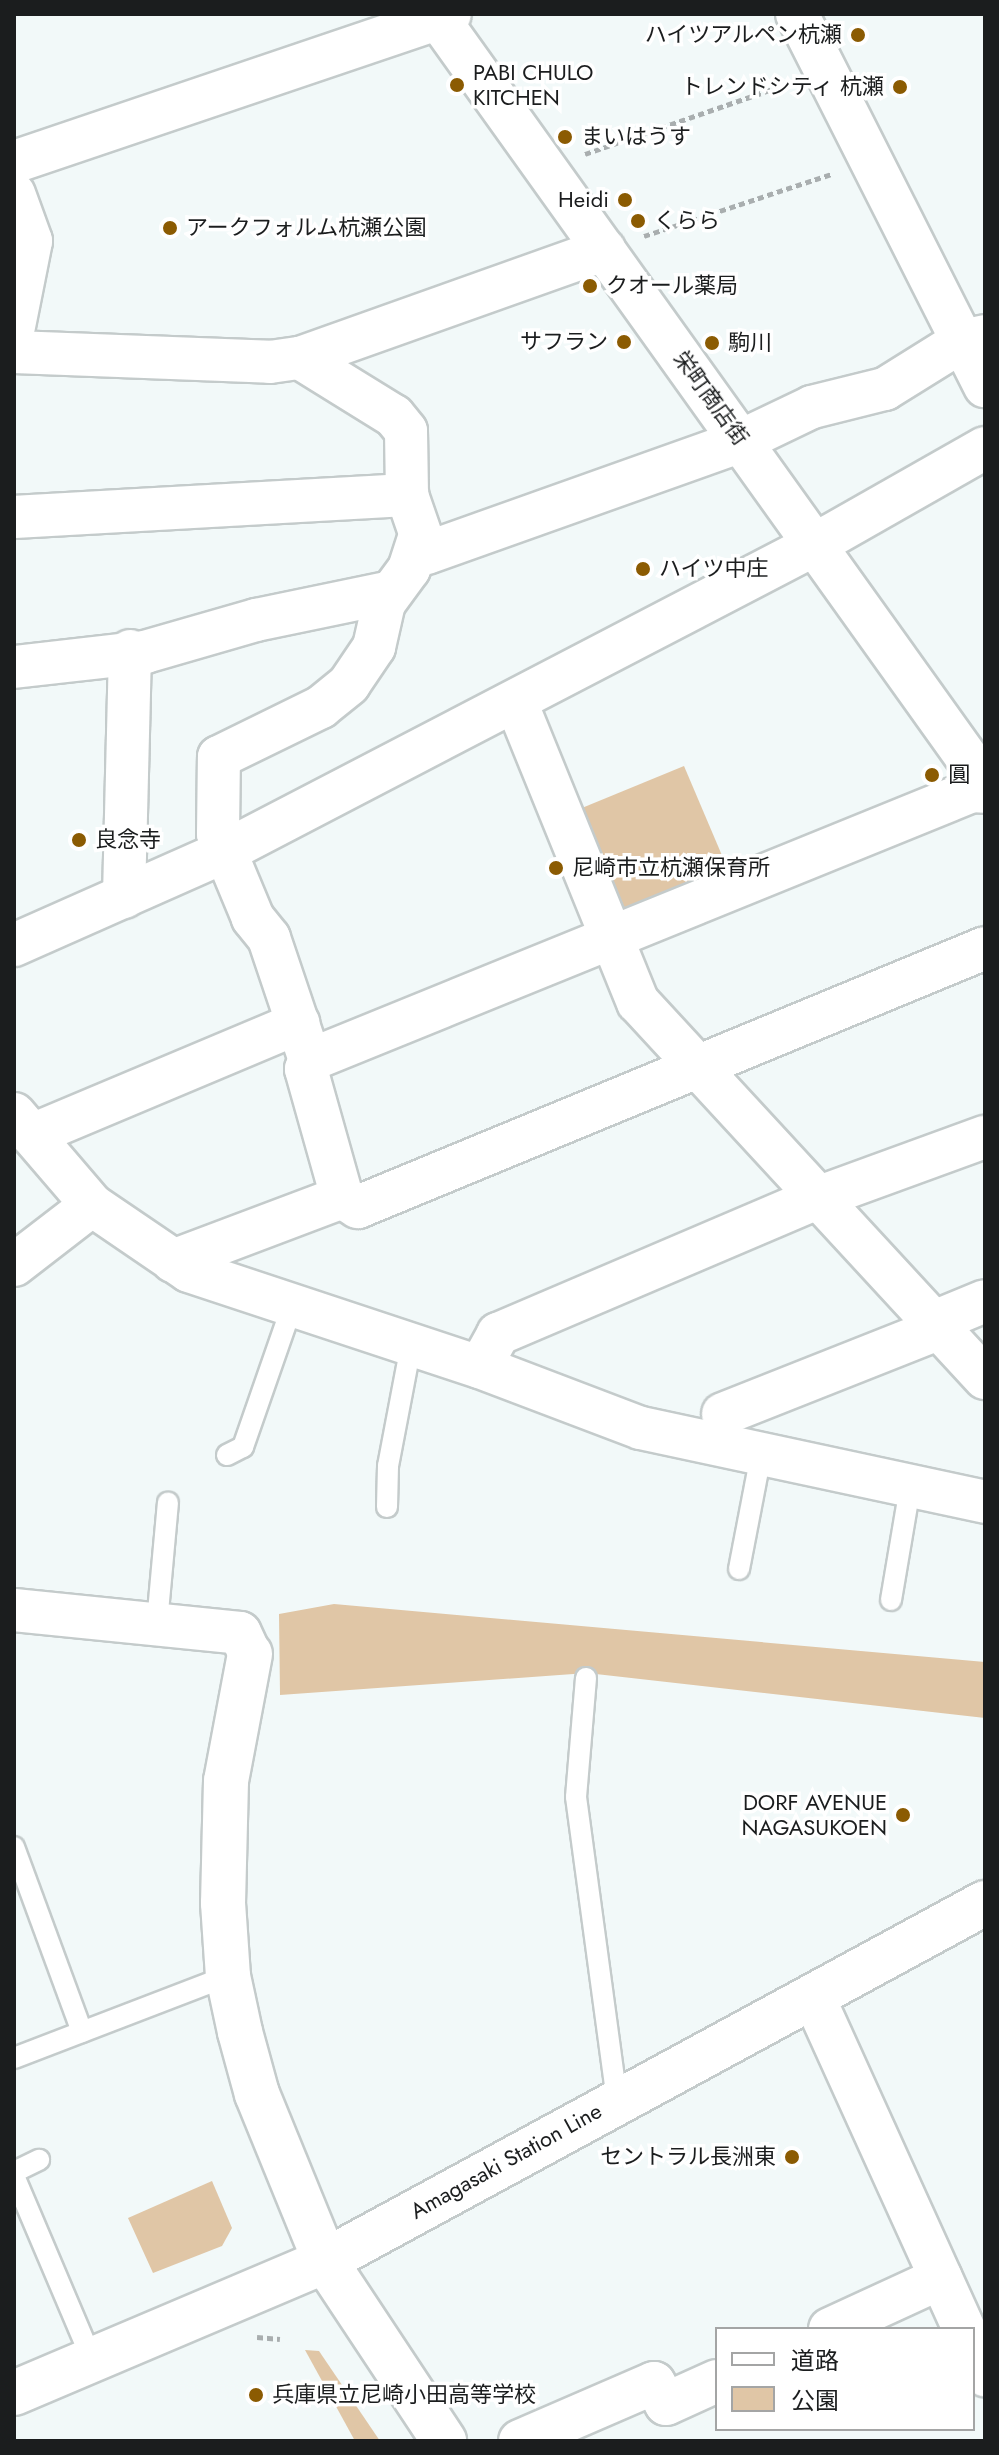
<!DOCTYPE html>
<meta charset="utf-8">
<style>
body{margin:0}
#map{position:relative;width:999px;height:2455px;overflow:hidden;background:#f2f9f9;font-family:Jost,"Noto Sans JP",sans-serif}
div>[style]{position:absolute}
.green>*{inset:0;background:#e0c6a6}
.path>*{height:5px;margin-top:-2.5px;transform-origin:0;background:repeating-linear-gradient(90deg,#a9aeaf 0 6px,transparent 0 10px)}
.roads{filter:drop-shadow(2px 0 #c4cbcb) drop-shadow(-2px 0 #c4cbcb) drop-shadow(0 2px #c4cbcb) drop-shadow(0 -2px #c4cbcb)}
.lane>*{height:20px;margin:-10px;padding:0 10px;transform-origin:10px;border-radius:10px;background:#fff}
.street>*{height:42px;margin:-21px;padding:0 21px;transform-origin:21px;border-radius:21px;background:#fff}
.secondary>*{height:44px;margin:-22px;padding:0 22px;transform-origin:22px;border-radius:22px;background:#fff}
.primary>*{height:44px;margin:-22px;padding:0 22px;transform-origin:22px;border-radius:22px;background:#fff}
.dots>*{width:22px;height:22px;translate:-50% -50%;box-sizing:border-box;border:4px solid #fff;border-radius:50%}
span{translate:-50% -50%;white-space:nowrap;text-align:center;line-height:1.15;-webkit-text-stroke:7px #fff;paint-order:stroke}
.poi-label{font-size:22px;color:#1b1d1e}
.right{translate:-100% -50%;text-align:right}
.left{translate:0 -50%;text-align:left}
.street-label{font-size:22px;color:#1b1d1e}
.frame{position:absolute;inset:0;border:16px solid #1b1d1e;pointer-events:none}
.legend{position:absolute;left:715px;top:2327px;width:260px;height:104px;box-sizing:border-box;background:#fff;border:2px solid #a4a5a5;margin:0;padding:10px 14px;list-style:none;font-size:24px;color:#1b1d1e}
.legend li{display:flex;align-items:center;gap:16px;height:40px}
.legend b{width:40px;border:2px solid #a4a5a5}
</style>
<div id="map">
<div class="green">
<div style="clip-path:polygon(684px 766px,732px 879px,629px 923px,577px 810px)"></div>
<div style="clip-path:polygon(334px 1604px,985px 1662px,985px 1718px,587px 1673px,280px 1695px,279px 1614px)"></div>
<div style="clip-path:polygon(212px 2181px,232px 2228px,222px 2246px,153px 2273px,128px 2218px)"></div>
<div style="clip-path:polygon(305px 2350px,319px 2351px,380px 2441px,355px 2441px)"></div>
</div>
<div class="path">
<div style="left:585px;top:154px;width:214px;rotate:-19.1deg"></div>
<div style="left:644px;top:236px;width:198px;rotate:-18.3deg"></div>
<div style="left:257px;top:2337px;width:23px;rotate:5deg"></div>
</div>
<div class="roads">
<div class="lane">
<div style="left:227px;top:1455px;width:18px;rotate:-27deg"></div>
<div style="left:243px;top:1447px;width:146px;rotate:-70.8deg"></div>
<div style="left:387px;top:1507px;width:41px;rotate:-88.6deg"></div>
<div style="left:388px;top:1466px;width:123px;rotate:-79.2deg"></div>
<div style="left:739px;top:1569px;width:116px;rotate:-79.1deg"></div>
<div style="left:891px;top:1600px;width:114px;rotate:-80.4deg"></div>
<div style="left:157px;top:1623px;width:121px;rotate:-84.8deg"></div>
<div style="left:586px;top:1678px;width:119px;rotate:94.8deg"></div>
<div style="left:576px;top:1797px;width:306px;rotate:82.3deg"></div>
<div style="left:14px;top:1847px;width:197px;rotate:69.8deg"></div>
<div style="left:14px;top:2058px;width:229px;rotate:-21deg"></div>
<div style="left:14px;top:2172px;width:28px;rotate:-26deg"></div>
<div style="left:14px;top:2176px;width:202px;rotate:67deg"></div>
</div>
<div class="street">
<div style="left:435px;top:14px;width:945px;rotate:54.43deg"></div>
<div style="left:797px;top:14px;width:417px;rotate:63.2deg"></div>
<div style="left:14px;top:162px;width:460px;rotate:-18.7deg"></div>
<div style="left:14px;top:194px;width:50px;rotate:70.1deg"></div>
<div style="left:31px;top:241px;width:87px;rotate:101.3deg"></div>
<div style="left:14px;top:352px;width:256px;rotate:2.2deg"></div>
<div style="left:270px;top:362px;width:30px;rotate:-8deg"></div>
<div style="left:300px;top:358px;width:110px;rotate:31.7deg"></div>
<div style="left:394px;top:416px;width:19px;rotate:51deg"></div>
<div style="left:406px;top:431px;width:64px;rotate:89.1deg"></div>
<div style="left:407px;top:495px;width:61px;rotate:71deg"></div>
<div style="left:427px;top:553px;width:333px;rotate:-19.6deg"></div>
<div style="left:741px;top:441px;width:79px;rotate:-25.6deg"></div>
<div style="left:812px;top:407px;width:75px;rotate:-13.9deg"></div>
<div style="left:885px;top:389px;width:91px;rotate:-31.9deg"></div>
<div style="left:962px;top:341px;width:24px;rotate:-12deg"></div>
<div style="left:300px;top:358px;width:323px;rotate:-19.6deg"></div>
<div style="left:14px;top:517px;width:394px;rotate:-3.2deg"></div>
<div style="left:14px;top:667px;width:132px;rotate:-6.5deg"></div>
<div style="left:145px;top:652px;width:116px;rotate:-16.1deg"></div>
<div style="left:256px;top:620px;width:138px;rotate:-11.7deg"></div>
<div style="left:516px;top:702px;width:324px;rotate:67.9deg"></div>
<div style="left:638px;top:1002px;width:512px;rotate:47.3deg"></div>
<div style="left:124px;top:897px;width:246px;rotate:-88.6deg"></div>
<div style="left:14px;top:945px;width:230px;rotate:-23.9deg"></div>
<div style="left:224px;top:852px;width:667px;rotate:-27.49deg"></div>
<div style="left:816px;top:544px;width:194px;rotate:-29.6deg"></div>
<div style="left:310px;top:1060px;width:715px;rotate:-22.11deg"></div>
<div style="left:972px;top:791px;width:13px;rotate:4deg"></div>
<div style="left:14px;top:1114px;width:120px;rotate:49.4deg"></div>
<div style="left:92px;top:1205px;width:117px;rotate:34.2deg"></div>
<div style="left:189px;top:1271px;width:306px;rotate:18.3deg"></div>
<div style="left:480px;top:1367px;width:172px;rotate:20.8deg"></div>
<div style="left:641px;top:1428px;width:352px;rotate:12.1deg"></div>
<div style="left:32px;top:1135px;width:289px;rotate:-22.8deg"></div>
<div style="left:342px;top:1197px;width:133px;rotate:-105.7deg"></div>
<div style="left:306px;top:1069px;width:10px;rotate:-66deg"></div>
<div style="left:310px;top:1060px;width:129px;rotate:-108.6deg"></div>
<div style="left:269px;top:938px;width:26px;rotate:-129deg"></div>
<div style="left:253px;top:918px;width:91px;rotate:-112.6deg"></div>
<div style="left:218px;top:834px;width:77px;rotate:-89.3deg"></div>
<div style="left:219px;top:757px;width:114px;rotate:-26.1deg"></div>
<div style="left:321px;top:707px;width:36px;rotate:-39deg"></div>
<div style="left:349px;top:684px;width:45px;rotate:-56deg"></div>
<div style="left:374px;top:647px;width:45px;rotate:-77.2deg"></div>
<div style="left:384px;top:603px;width:42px;rotate:-53.7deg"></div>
<div style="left:409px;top:569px;width:36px;rotate:-72deg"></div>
<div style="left:173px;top:1261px;width:181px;rotate:-20.7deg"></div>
<div style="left:342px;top:1197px;width:19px;rotate:32deg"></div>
<div style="left:358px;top:1207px;width:678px;rotate:-22.44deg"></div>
<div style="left:14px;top:1265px;width:98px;rotate:-37.6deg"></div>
<div style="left:932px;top:1323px;width:57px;rotate:-22.5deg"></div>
<div style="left:480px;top:1367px;width:38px;rotate:-61deg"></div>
<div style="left:498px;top:1334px;width:347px;rotate:-23.1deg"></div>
<div style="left:817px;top:1198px;width:179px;rotate:-20deg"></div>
<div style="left:723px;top:1414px;width:231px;rotate:-21.6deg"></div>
<div style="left:14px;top:1610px;width:227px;rotate:5.8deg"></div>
<div style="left:240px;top:1633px;width:23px;rotate:65deg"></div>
<div style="left:813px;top:1996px;width:366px;rotate:65.6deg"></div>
<div style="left:830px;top:2329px;width:122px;rotate:-24.7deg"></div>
<div style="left:973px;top:2348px;width:30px;rotate:66deg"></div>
<div style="left:520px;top:2441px;width:146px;rotate:-23.4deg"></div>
<div style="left:654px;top:2383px;width:24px;rotate:60deg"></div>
<div style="left:666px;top:2404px;width:56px;rotate:-24.3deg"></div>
</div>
<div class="secondary">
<div style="left:250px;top:1654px;width:129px;rotate:100.7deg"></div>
<div style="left:226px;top:1781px;width:122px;rotate:91.4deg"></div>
<div style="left:223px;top:1903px;width:73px;rotate:86.1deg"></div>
<div style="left:228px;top:1976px;width:57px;rotate:77.9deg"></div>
<div style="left:240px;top:2032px;width:64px;rotate:74.7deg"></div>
<div style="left:257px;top:2094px;width:180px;rotate:67.8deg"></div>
<div style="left:325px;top:2261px;width:216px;rotate:56.5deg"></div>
</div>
<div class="primary">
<div style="left:14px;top:2393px;width:338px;rotate:-23deg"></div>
<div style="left:325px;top:2261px;width:751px;rotate:-28.48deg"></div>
</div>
</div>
<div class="dots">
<div style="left:858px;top:35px;background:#8b5b02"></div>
<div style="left:457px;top:85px;background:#8b5b02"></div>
<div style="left:900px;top:87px;background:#8b5b02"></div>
<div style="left:565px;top:137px;background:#8b5b02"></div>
<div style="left:625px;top:200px;background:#8b5b02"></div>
<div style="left:638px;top:221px;background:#8b5b02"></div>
<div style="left:170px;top:228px;background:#8b5b02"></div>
<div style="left:590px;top:286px;background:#8b5b02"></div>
<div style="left:624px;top:342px;background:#8b5b02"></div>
<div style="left:712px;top:343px;background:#8b5b02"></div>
<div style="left:643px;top:569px;background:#8b5b02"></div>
<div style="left:932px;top:775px;background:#8b5b02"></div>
<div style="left:79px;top:840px;background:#8b5b02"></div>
<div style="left:556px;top:868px;background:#8b5b02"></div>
<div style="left:903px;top:1815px;background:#8b5b02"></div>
<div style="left:792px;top:2157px;background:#8b5b02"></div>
<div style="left:256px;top:2395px;background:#8b5b02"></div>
</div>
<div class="poi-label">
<span class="right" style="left:842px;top:35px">ハイツアルペン杭瀬</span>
<span class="left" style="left:473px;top:85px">PABI CHULO<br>KITCHEN</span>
<span class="right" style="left:884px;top:87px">トレンドシティ 杭瀬</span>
<span class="left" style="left:581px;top:137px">まいはうす</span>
<span class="right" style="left:609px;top:200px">Heidi</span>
<span class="left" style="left:654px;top:221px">くらら</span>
<span class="left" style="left:186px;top:228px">アークフォルム杭瀬公園</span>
<span class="left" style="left:606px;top:286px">クオール薬局</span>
<span class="right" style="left:608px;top:342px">サフラン</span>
<span class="left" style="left:728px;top:343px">駒川</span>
<span class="left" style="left:659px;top:569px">ハイツ中庄</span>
<span class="left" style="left:948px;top:775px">圓</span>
<span class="left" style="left:95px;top:840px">良念寺</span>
<span class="left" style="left:572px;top:868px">尼崎市立杭瀬保育所</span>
<span class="right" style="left:887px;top:1815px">DORF AVENUE<br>NAGASUKOEN</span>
<span class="right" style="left:776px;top:2157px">セントラル長洲東</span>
<span class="left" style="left:272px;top:2395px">兵庫県立尼崎小田高等学校</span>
</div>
<div class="street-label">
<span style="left:711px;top:398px;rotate:54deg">栄町商店街</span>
<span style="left:506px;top:2161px;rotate:-29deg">Amagasaki Station Line</span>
</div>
<div class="frame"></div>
<ul class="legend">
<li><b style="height:10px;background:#fff"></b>道路</li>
<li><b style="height:22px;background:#e0c6a6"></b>公園</li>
</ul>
</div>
